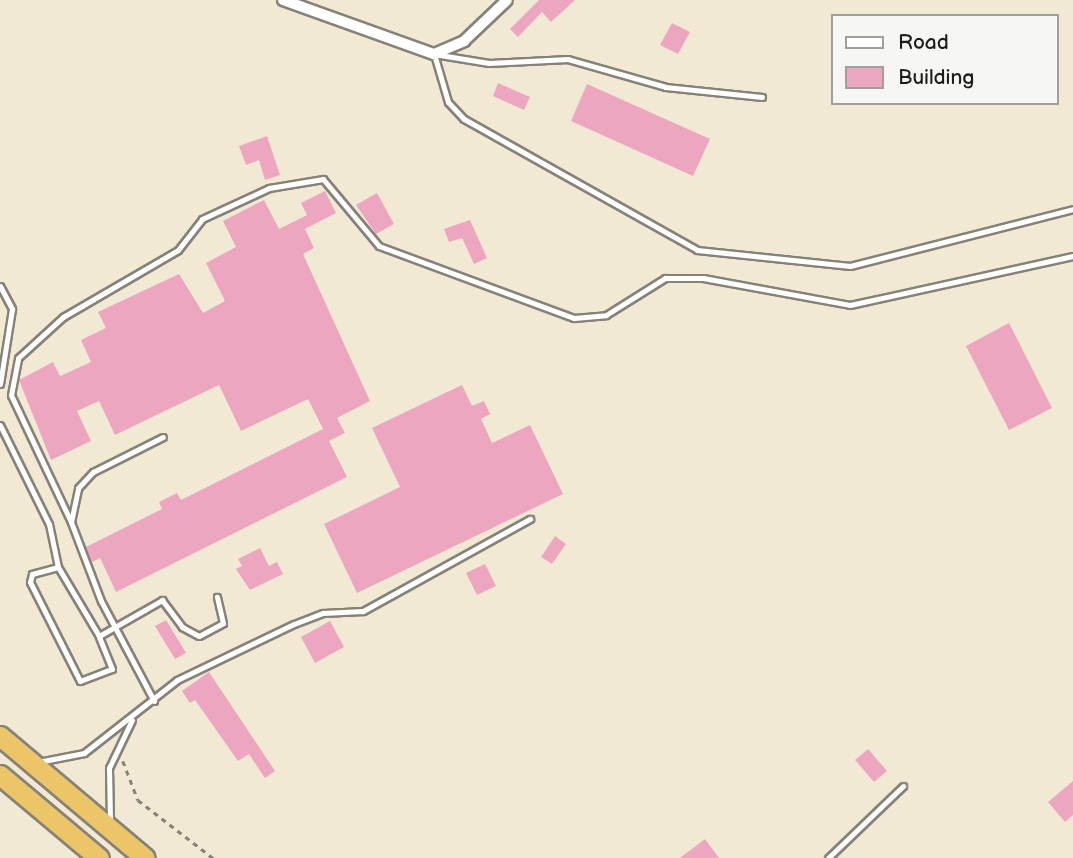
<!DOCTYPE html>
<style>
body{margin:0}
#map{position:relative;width:1073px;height:858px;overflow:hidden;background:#f1e9d4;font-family:"Balsamiq Sans",sans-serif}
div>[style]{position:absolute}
.building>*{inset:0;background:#eda6bf}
.path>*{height:2.5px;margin-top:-1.25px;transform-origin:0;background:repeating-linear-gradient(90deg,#868278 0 5px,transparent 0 10px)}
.roads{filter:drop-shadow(2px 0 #868278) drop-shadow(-2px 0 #868278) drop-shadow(0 2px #868278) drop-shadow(0 -2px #868278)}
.lane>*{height:5px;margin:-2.5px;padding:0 2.5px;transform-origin:2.5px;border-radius:2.5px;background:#fff}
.street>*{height:10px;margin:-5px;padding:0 5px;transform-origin:5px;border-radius:5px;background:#fff}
.highway>*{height:19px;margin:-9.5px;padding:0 9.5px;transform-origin:9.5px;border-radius:9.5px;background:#edc569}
span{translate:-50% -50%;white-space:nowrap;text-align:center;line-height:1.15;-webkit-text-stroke:5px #f6f6f2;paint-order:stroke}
.legend{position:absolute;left:831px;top:14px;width:228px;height:91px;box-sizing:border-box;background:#f6f6f2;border:2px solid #9f9f9c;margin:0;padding:9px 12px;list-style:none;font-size:21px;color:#1c1c1c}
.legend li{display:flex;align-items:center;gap:14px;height:35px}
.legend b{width:35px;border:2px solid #9f9f9c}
</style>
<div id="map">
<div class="building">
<div style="clip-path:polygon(539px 0,575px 0,551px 22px,542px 12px,518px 37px,510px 29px)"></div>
<div style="clip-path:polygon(672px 23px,690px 32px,678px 54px,660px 45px)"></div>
<div style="clip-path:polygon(498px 83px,530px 97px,524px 110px,493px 96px)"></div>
<div style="clip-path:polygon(587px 84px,710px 139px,693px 176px,571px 121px)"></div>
<div style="clip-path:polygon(267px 136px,280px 175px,265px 180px,259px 160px,246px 165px,239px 146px)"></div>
<div style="clip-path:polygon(325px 191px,336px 213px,305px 229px,314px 248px,303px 254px,370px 401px,337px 418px,345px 433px,329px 441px,347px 477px,116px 592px,100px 558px,92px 562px,86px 547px,162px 509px,159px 502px,177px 493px,181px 500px,323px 429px,308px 399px,241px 431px,219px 385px,115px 435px,99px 401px,77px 411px,91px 441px,51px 460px,19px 380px,53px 362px,60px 376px,91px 362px,81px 340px,106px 328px,98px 312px,179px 274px,203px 313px,225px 301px,206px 263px,236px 247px,223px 221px,264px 200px,279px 229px,307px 215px,301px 203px)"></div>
<div style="clip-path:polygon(377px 193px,394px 224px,376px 234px,356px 205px)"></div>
<div style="clip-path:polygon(470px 220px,487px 258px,474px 264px,462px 238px,449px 242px,444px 229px)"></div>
<div style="clip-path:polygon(1009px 323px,1052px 408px,1009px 430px,966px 346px)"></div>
<div style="clip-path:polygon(462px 385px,472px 406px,484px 401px,490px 414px,481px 419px,492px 443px,530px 425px,563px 494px,357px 593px,324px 524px,400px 487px,372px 428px)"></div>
<div style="clip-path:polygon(555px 536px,566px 544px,552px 564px,541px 557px)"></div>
<div style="clip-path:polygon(260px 548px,269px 566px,277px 562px,283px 574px,250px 590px,236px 569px,242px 566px,238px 559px)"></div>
<div style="clip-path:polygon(485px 564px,496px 586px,477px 595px,466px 573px)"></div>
<div style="clip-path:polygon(166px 620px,186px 653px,175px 659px,155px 626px)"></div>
<div style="clip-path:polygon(330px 621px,344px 647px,315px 663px,301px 637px)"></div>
<div style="clip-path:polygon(209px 672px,275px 771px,265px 778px,249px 754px,238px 761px,195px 700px,190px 703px,182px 691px)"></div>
<div style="clip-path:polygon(868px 749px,887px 771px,874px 782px,855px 760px)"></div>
<div style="clip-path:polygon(1073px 781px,1073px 815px,1065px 822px,1048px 802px)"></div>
<div style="clip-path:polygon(705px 839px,719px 858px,680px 858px)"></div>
</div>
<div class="path">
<div style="left:123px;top:761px;width:42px;rotate:69deg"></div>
<div style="left:138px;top:800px;width:95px;rotate:37.7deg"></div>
</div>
<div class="roads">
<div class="lane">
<div style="left:762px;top:97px;width:97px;rotate:-174.1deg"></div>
<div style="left:666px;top:87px;width:102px;rotate:-164.1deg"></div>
<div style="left:568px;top:59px;width:79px;rotate:177.1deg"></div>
<div style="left:489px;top:63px;width:56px;rotate:-170.7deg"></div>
<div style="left:434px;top:54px;width:50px;rotate:73.7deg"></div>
<div style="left:448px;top:102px;width:23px;rotate:47deg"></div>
<div style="left:464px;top:119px;width:267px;rotate:29.3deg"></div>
<div style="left:697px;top:250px;width:154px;rotate:6deg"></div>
<div style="left:850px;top:266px;width:230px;rotate:-14.3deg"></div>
<div style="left:0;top:286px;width:26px;rotate:62deg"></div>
<div style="left:12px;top:309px;width:76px;rotate:99.1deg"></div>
<div style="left:0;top:425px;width:110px;rotate:63.7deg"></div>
<div style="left:49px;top:524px;width:44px;rotate:78.2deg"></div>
<div style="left:71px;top:522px;width:140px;rotate:-115.3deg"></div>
<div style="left:11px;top:395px;width:38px;rotate:-79deg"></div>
<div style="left:18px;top:358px;width:61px;rotate:-42.3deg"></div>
<div style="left:63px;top:317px;width:133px;rotate:-30.2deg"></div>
<div style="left:178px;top:250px;width:39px;rotate:-52deg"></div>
<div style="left:202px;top:219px;width:74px;rotate:-24.8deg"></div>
<div style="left:269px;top:188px;width:55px;rotate:-9.5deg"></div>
<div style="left:323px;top:179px;width:87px;rotate:50.1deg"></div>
<div style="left:379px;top:246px;width:208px;rotate:20.3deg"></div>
<div style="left:574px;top:318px;width:32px;rotate:-5deg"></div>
<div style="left:606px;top:315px;width:70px;rotate:-32.1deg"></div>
<div style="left:665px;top:278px;width:38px"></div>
<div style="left:703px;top:278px;width:149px;rotate:10.4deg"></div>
<div style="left:850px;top:305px;width:228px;rotate:-12.4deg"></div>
<div style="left:99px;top:636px;width:80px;rotate:-120.7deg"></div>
<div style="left:58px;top:567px;width:27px;rotate:165deg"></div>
<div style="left:32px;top:574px;width:8px;rotate:104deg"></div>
<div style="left:30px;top:582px;width:111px;rotate:63.2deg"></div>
<div style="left:80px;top:681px;width:34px;rotate:-21deg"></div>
<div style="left:112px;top:669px;width:35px;rotate:-112deg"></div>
<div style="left:99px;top:636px;width:73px;rotate:-29.7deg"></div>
<div style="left:162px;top:600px;width:34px;rotate:53deg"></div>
<div style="left:182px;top:627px;width:19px;rotate:28deg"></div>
<div style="left:199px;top:636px;width:27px;rotate:-28deg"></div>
<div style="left:223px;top:623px;width:27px;rotate:-103deg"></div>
<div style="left:154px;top:701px;width:113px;rotate:-117.9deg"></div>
<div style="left:101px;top:601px;width:85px;rotate:-110.8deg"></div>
<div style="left:71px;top:522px;width:35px;rotate:-78deg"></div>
<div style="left:78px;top:488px;width:22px;rotate:-47deg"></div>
<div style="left:93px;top:472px;width:78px;rotate:-26.6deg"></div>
<div style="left:38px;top:762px;width:47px;rotate:-11.1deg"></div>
<div style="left:84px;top:753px;width:118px;rotate:-38.1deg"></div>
<div style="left:177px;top:680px;width:130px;rotate:-25.6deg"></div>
<div style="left:294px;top:624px;width:31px;rotate:-21deg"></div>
<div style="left:323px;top:613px;width:40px;rotate:-2.9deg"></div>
<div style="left:363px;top:611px;width:191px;rotate:-28.9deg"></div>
<div style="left:110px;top:820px;width:52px;rotate:-91.1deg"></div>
<div style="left:109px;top:768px;width:53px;rotate:-64.4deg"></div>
<div style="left:828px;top:858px;width:104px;rotate:-43.8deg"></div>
</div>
<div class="street">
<div style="left:283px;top:0;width:160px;rotate:19.7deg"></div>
<div style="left:434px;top:54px;width:33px;rotate:-23deg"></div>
<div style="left:464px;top:41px;width:59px;rotate:-43.6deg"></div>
</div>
<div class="highway">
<div style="left:0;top:736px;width:189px;rotate:40.1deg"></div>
<div style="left:0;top:775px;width:129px;rotate:40deg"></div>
</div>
</div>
<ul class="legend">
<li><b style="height:9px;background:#fff"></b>Road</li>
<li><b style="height:19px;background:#eda6bf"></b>Building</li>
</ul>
</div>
